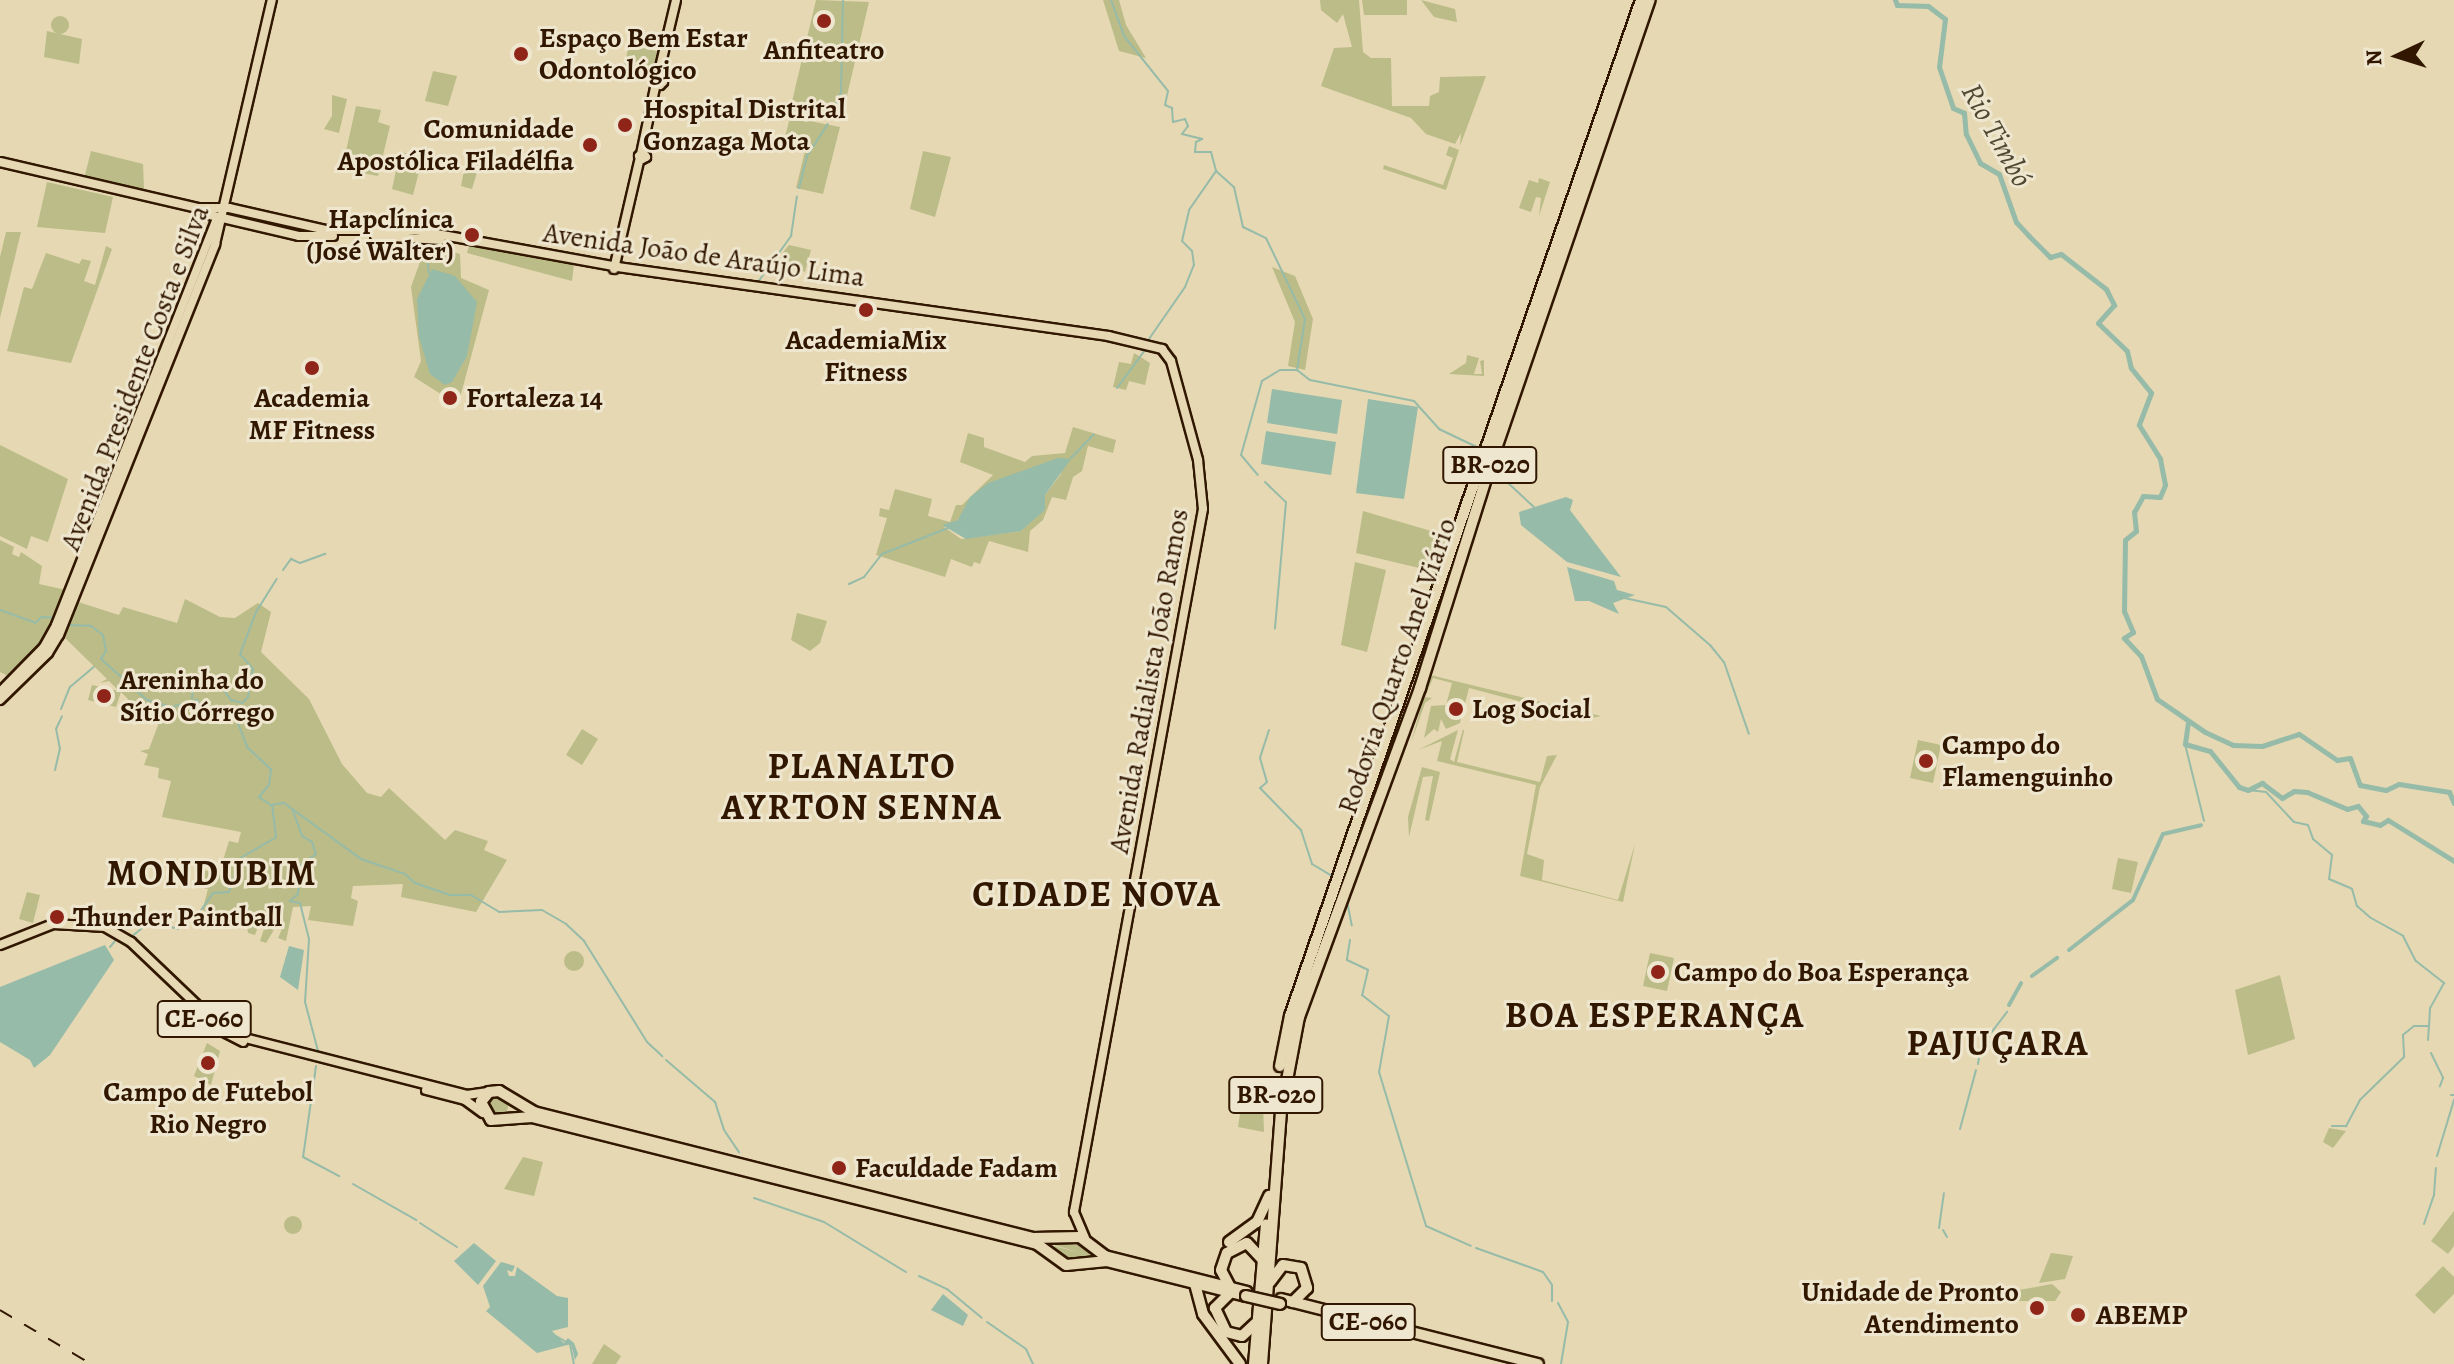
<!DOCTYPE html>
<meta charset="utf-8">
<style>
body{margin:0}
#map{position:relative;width:2454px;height:1364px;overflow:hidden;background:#e5d8b3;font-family:Alegreya,serif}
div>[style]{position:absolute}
.green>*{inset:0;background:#bbbc88}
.round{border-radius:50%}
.water>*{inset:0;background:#96bba8}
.stream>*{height:2px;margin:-1px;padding:0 1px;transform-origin:1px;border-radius:1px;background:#96bba8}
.canal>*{height:4px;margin:-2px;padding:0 2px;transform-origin:2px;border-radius:2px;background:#96bba8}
.river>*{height:5px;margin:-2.5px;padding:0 2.5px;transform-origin:2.5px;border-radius:2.5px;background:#96bba8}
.roads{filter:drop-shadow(2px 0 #321700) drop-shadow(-2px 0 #321700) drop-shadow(0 2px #321700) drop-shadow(0 -2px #321700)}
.major>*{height:8px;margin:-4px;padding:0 4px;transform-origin:4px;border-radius:4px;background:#e5d8b3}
.highway>*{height:10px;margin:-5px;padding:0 5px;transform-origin:5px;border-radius:5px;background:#e5d8b3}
.rail>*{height:2px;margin-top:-1px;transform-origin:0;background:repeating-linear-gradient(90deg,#321700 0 14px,transparent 0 28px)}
.bridges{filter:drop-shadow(2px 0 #321700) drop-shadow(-2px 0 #321700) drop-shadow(0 2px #321700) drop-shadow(0 -2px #321700)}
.highway-bridge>*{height:10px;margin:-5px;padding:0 5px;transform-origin:5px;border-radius:5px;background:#e5d8b3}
.dots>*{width:22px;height:22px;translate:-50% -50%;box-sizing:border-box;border:4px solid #eee6ce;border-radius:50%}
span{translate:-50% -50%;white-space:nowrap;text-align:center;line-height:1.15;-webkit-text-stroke:6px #eee6ce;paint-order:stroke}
.shield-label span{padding:2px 6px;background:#eee6ce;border:2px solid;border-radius:6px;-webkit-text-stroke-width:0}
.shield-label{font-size:26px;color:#321700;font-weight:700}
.poi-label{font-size:28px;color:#321700;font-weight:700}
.left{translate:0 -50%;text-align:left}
.right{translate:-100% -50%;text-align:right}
.street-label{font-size:28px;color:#321700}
.water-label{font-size:30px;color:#504832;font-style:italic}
.district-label{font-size:36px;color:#321700;font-weight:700;letter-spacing:2px}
.north{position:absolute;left:2358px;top:16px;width:80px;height:80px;-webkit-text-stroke:6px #eee6ce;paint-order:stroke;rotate:266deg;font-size:22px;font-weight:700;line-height:32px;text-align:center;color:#321700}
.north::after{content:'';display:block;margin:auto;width:28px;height:36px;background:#321700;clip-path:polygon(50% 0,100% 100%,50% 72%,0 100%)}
</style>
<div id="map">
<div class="green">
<div style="clip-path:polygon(816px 0,869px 2px,841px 121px,790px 110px)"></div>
<div style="clip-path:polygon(1103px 0,1119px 0,1126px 25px,1146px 58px,1119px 51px)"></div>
<div style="clip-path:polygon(1320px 0,1359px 0,1363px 52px,1371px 58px,1391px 58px,1392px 106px,1429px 106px,1430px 96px,1439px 92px,1440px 77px,1486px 76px,1460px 146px,1461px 133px,1455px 144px,1426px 134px,1411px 118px,1321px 86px,1334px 48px,1352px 47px,1343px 14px,1337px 23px,1321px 10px)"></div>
<div style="clip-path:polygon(1362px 0,1407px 0,1407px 15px,1364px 15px)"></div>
<div style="clip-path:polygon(1421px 0,1455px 9px,1457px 22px,1434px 17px)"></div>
<div class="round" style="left:51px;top:16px;width:18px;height:18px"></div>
<div style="clip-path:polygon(47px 31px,82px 39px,79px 64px,44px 57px)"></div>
<div style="clip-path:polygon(629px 45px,661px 52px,657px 73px,624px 66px)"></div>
<div style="clip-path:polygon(433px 71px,457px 76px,448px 106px,425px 101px)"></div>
<div style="clip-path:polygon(332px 95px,347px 99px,339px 133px,324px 129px,332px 116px)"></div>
<div style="clip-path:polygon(356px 106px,381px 110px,378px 122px,390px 126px,378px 176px,342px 169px)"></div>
<div style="clip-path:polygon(790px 117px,840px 127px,823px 194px,796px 188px,806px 147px,784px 141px)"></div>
<div style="clip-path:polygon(1449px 146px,1459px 150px,1446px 190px,1383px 169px,1384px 165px,1443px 185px,1453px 158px,1446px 155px)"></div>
<div style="clip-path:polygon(91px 151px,143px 164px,144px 189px,84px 179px)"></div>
<div style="clip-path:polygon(923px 151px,951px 157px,935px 217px,910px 209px)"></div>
<div style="clip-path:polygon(400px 152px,423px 156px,413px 195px,392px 189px)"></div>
<div style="clip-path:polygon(467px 155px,481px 159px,472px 189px,461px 186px)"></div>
<div style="clip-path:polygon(1539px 178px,1550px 182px,1539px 216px,1541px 198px,1536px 197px,1531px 212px,1519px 208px,1529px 180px,1538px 183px)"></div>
<div style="clip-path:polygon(47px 182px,113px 197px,105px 233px,37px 227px)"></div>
<div style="clip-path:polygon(6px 232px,21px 232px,0 318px,0 257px)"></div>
<div style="clip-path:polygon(426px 245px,460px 254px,461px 278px,489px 290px,458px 405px,414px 377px,421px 361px,411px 287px)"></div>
<div style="clip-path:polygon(789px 245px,811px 250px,805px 272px,775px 262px)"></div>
<div style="clip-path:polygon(106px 246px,112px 249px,71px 363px,7px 351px,24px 287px,32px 289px,46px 253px,79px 264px,82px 259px,91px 261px,84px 281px,95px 285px)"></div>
<div style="clip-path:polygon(469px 246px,574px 264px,572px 281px,467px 253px)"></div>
<div style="clip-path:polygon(1272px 267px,1295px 276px,1313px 319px,1305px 370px,1288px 366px,1295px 322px)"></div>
<div style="clip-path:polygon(1134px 353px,1150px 363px,1145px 385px,1129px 381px,1126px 390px,1113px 387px,1119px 362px,1131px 364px)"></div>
<div style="clip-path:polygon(1467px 355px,1479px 358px,1474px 374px,1482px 374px,1480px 361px,1484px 360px,1484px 376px,1449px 374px,1466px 363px)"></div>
<div style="clip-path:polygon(evenodd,1073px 427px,1116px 440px,1113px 453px,1088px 446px,1082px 471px,1073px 477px,1066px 500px,1052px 497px,1043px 520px,1030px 531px,1028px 552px,989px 541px,980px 564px,974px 562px,972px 567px,951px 559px,945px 577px,876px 555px,887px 518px,879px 516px,880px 508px,889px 510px,895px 489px,932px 499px,928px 516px,950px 522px,956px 505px,962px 505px,993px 475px,960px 462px,968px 433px,984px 438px,984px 447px,1025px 462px,1032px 456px,1065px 453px,1073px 427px,1062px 460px,1061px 474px,1045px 495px,1045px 509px,1021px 531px,961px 539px,944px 527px,958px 520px,988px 483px,1062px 460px)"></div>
<div style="clip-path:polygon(0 445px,68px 479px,48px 542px,31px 536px,27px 549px,0 536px)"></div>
<div style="clip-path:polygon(1363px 511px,1448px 536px,1436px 572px,1356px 553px)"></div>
<div style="clip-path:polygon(0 540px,14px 547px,12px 554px,19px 557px,21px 552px,42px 566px,39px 584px,66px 590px,43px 642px,10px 677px,0 672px)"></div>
<div style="clip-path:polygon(1355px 562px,1386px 570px,1367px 652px,1341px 645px)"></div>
<div style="clip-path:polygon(185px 599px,220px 617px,235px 618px,258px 603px,271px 612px,261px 652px,309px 699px,342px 764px,367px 793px,381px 797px,389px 788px,445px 840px,455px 830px,488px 841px,484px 850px,507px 860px,476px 912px,401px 897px,403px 884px,353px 886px,351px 898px,358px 901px,353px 926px,308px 920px,311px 906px,293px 907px,286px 941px,278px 938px,282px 929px,275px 928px,266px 943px,260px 941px,265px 926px,259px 924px,255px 935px,248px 933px,245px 912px,233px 909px,222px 925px,215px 924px,217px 915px,202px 912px,208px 889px,199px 887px,203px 870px,219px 873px,229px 841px,238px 843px,241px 832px,162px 817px,171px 781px,158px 778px,159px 768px,144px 765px,148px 754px,140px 751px,149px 749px,160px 720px,124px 711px,128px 699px,121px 692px,116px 707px,88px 700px,92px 685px,119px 691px,109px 681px,100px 683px,107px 679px,63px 636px,75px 601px,119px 615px,123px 607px,177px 623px)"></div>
<div style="clip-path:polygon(797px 613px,827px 621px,820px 643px,810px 651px,791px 640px)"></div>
<div style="clip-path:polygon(1430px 675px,1533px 700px,1601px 716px,1587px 719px,1469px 688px,1460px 723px,1446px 729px,1441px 719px,1438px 732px,1434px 729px,1424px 738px,1431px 706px,1446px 705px,1452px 683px,1433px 678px,1425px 697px,1432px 698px,1425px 703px,1411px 743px)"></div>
<div style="clip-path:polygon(582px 729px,598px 739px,582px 765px,566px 755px)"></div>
<div style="clip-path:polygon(1463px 729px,1464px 731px,1457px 762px,1540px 782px,1547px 756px,1557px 755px,1540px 787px,1527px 854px,1544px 860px,1542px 880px,1618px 900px,1635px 844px,1623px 902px,1520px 876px,1536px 785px,1437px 761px,1442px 741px,1418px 750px,1458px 730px,1450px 759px,1454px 762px)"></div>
<div style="clip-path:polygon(1918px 740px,1941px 745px,1933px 783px,1910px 778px)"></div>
<div style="clip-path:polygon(1422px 767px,1440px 772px,1429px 821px,1425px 820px,1433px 776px,1423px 777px,1409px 837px,1408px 817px)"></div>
<div style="clip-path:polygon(2118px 858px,2138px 862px,2131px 893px,2112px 889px)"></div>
<div style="clip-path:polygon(27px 892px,40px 895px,33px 923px,19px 919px)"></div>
<div class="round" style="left:564px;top:951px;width:20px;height:20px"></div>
<div style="clip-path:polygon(1650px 953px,1674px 958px,1667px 991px,1643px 986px)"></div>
<div style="clip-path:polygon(2280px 975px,2295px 1039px,2248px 1055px,2235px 990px)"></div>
<div style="clip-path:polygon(207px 1043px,220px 1051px,211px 1085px,194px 1076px)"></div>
<div class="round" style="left:486px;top:1095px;width:22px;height:22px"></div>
<div style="clip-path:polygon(1242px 1101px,1263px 1105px,1264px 1132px,1238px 1127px)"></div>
<div style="clip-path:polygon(2329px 1128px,2346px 1131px,2333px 1148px,2323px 1142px)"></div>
<div style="clip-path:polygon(523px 1157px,543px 1162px,534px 1196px,504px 1189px)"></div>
<div style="clip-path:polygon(2454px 1211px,2454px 1246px,2448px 1254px,2431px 1241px)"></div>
<div class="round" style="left:284px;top:1216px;width:18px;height:18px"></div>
<div style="clip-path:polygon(1068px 1236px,1092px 1247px,1087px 1261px,1063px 1261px,1055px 1253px,1054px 1246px,1081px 1253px,1054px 1245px)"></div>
<div style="clip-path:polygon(2051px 1253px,2073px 1256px,2065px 1279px,2039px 1283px)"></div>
<div style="clip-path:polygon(2443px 1266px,2454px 1277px,2454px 1294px,2434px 1314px,2415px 1295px)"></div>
<div style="clip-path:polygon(2052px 1284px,2061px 1292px,2055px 1301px,2019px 1301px,2019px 1290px)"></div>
<div style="clip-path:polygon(604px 1344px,621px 1356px,616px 1364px,592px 1364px)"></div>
</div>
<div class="water">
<div style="clip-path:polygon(432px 269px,455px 276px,477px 302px,467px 356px,452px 382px,445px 385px,430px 374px,419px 337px,417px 299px)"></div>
<div style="clip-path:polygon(1272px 389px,1342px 400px,1337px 434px,1267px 423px)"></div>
<div style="clip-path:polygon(1368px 399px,1418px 407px,1404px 499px,1356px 493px)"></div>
<div style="clip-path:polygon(1266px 431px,1336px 442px,1331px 475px,1261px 464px)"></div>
<div style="clip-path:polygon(1058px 458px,1071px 459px,1045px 495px,1045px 510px,1021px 531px,966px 539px,942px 525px,958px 520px,970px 497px,988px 483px)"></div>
<div style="clip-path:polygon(1566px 497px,1573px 500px,1570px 510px,1621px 577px,1567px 562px,1521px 525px,1519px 512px)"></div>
<div style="clip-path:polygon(1567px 567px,1614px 581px,1617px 590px,1635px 595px,1613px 603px,1619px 614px,1589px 601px,1575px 601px)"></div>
<div style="clip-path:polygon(105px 945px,114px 960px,50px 1055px,34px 1068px,30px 1060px,0 1042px,0 987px)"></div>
<div style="clip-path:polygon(289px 946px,304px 950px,298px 990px,280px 977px)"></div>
<div style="clip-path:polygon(474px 1243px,496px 1261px,478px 1285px,454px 1261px)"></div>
<div style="clip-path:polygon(501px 1262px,515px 1266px,512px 1272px,507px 1270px,509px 1276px,515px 1276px,517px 1267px,557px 1296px,568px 1298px,568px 1327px,552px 1331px,564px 1343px,568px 1338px,574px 1343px,578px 1354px,575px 1360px,571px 1344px,537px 1353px,486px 1311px,490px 1307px,483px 1286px)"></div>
<div style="clip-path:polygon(943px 1294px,968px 1315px,963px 1326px,931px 1310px)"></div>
</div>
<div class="stream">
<div style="left:1111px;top:0;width:38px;rotate:70deg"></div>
<div style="left:1124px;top:36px;width:70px;rotate:51.3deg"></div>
<div style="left:1168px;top:91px;width:14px;rotate:102deg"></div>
<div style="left:1165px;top:105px;width:8px;rotate:23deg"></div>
<div style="left:1172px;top:108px;width:14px;rotate:86deg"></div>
<div style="left:1173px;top:122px;width:12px;rotate:-14deg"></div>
<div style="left:1185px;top:119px;width:8px;rotate:67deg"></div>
<div style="left:1188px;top:126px;width:10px;rotate:127deg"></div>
<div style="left:1182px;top:134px;width:21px;rotate:14deg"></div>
<div style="left:1202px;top:139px;width:7px;rotate:153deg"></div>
<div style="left:1196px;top:142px;width:10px;rotate:96deg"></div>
<div style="left:1195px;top:152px;width:16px"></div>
<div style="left:1211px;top:152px;width:20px;rotate:75deg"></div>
<div style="left:1216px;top:171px;width:24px;rotate:42deg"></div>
<div style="left:1234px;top:187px;width:41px;rotate:77.3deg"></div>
<div style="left:1243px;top:227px;width:25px;rotate:26deg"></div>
<div style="left:1266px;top:238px;width:90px;rotate:64.3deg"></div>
<div style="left:1305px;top:319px;width:52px;rotate:98.9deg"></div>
<div style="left:1297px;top:370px;width:17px;rotate:180deg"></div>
<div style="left:1280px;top:370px;width:21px;rotate:149deg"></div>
<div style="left:1262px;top:381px;width:77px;rotate:105.8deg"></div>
<div style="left:1241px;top:455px;width:26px;rotate:50deg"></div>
<div style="left:831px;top:116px;width:26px;rotate:-67deg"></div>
<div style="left:841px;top:92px;width:92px;rotate:-88.8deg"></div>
<div style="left:799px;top:188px;width:33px;rotate:-76deg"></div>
<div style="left:807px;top:156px;width:38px;rotate:-57deg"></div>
<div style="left:425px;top:247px;width:26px;rotate:81deg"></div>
<div style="left:758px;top:282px;width:57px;rotate:-54.3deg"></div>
<div style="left:791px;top:236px;width:40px;rotate:-81.5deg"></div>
<div style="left:1149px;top:339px;width:63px;rotate:-55.3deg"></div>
<div style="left:1185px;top:287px;width:24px;rotate:-68deg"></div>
<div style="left:1194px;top:265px;width:14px;rotate:-98deg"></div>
<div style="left:1192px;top:251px;width:14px;rotate:-135deg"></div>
<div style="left:1182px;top:241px;width:32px;rotate:-77deg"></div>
<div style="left:1189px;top:210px;width:47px;rotate:-55.3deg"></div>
<div style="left:1297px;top:370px;width:16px;rotate:38deg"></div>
<div style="left:1310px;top:380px;width:106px;rotate:11.4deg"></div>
<div style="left:1414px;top:401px;width:38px;rotate:48deg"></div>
<div style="left:1439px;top:429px;width:47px;rotate:25.5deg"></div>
<div style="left:1117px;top:388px;width:47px;rotate:-53.6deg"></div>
<div style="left:1071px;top:458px;width:33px;rotate:-46deg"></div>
<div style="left:1494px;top:470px;width:57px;rotate:42.9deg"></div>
<div style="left:1265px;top:482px;width:29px;rotate:44deg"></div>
<div style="left:1286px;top:502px;width:127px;rotate:95deg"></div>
<div style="left:283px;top:570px;width:14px;rotate:-54deg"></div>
<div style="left:291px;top:559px;width:10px;rotate:24deg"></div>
<div style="left:300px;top:563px;width:27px;rotate:-20deg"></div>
<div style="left:849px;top:584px;width:17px;rotate:-25deg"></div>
<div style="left:864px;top:577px;width:29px;rotate:-52deg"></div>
<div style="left:882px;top:554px;width:71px;rotate:-21.5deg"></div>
<div style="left:1620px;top:597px;width:47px;rotate:12.3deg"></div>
<div style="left:1666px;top:607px;width:58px;rotate:40.8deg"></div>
<div style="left:1710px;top:645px;width:22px;rotate:51deg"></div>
<div style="left:1724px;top:662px;width:76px;rotate:70.9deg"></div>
<div style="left:0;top:610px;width:37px;rotate:20deg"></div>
<div style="left:35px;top:623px;width:9px;rotate:-41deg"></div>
<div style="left:42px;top:617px;width:13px;rotate:4deg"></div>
<div style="left:67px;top:625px;width:24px;rotate:2deg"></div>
<div style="left:91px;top:626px;width:15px;rotate:37deg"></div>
<div style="left:103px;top:635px;width:16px;rotate:79deg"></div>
<div style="left:106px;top:651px;width:9px;rotate:122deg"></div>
<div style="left:101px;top:659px;width:62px;rotate:41.7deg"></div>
<div style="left:147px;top:700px;width:26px;rotate:16deg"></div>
<div style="left:172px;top:707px;width:26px;rotate:-16deg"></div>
<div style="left:197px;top:700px;width:8px;rotate:60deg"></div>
<div style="left:201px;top:707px;width:37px;rotate:17deg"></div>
<div style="left:236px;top:718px;width:31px;rotate:69deg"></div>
<div style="left:247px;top:747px;width:33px;rotate:43deg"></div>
<div style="left:271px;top:769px;width:16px;rotate:97deg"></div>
<div style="left:269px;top:785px;width:16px;rotate:130deg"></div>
<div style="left:259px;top:797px;width:14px;rotate:34deg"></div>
<div style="left:271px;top:805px;width:13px;rotate:-9deg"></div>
<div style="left:284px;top:803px;width:95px;rotate:36deg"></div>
<div style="left:361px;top:859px;width:46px;rotate:18.8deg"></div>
<div style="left:405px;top:874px;width:13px;rotate:42deg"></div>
<div style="left:415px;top:883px;width:37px;rotate:19deg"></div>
<div style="left:450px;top:895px;width:21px"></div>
<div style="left:471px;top:895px;width:33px;rotate:31deg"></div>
<div style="left:499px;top:912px;width:43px;rotate:-2.7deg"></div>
<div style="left:542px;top:910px;width:28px;rotate:30deg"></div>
<div style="left:566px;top:924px;width:25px;rotate:43deg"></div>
<div style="left:584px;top:941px;width:119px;rotate:58deg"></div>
<div style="left:647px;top:1042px;width:21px;rotate:43deg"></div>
<div style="left:192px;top:698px;width:9px;rotate:-84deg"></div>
<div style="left:193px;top:689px;width:10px;rotate:-24deg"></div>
<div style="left:202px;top:685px;width:19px;rotate:6deg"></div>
<div style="left:221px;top:687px;width:16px;rotate:52deg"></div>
<div style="left:231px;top:700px;width:11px;rotate:15deg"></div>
<div style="left:242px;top:703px;width:8px;rotate:-45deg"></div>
<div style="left:248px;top:697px;width:28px;rotate:-80deg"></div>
<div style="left:253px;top:669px;width:20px;rotate:-131deg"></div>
<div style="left:240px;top:654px;width:45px;rotate:-69.1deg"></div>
<div style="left:256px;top:612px;width:39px;rotate:-58deg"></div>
<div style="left:61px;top:709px;width:24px;rotate:-68deg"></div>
<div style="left:70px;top:687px;width:31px;rotate:-40deg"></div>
<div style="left:1269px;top:730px;width:29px;rotate:108deg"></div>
<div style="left:1260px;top:758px;width:25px;rotate:74deg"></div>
<div style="left:1267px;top:782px;width:9px;rotate:139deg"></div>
<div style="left:1260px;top:788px;width:59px;rotate:45.7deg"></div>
<div style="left:1301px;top:830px;width:36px;rotate:72deg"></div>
<div style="left:1312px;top:864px;width:26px;rotate:31deg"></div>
<div style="left:2185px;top:744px;width:79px;rotate:76.1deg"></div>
<div style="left:55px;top:770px;width:22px;rotate:-77deg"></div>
<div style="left:60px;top:749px;width:20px;rotate:-101deg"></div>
<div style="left:56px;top:729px;width:14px;rotate:-65deg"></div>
<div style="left:2248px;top:790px;width:18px;rotate:6deg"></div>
<div style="left:2266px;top:792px;width:41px;rotate:47deg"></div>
<div style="left:2294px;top:822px;width:14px;rotate:12deg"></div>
<div style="left:2308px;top:825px;width:15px;rotate:70deg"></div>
<div style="left:2313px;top:839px;width:25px;rotate:40deg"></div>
<div style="left:2332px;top:855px;width:24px;rotate:97deg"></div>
<div style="left:2329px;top:879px;width:25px;rotate:23deg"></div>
<div style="left:2352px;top:889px;width:18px;rotate:74deg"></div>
<div style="left:2357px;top:906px;width:18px;rotate:41deg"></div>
<div style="left:2371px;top:918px;width:37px;rotate:29deg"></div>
<div style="left:2403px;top:936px;width:28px;rotate:63deg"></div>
<div style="left:2416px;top:961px;width:36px;rotate:38deg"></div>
<div style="left:2444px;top:983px;width:29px;rotate:119deg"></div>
<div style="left:2430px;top:1008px;width:18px;rotate:93deg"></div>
<div style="left:2429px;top:1026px;width:15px;rotate:180deg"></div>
<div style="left:2414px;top:1026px;width:14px;rotate:141deg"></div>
<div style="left:2403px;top:1035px;width:22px;rotate:87deg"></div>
<div style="left:2404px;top:1057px;width:62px;rotate:135.7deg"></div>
<div style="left:2360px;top:1100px;width:30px;rotate:118deg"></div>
<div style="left:2346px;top:1126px;width:14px;rotate:180deg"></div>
<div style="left:293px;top:811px;width:27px;rotate:70deg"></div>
<div style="left:302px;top:836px;width:12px;rotate:31deg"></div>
<div style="left:312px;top:842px;width:13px;rotate:72deg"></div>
<div style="left:316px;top:854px;width:19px;rotate:144deg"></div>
<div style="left:301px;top:865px;width:29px;rotate:96deg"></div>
<div style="left:298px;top:894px;width:11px;rotate:139deg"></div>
<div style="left:290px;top:901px;width:10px;rotate:11deg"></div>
<div style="left:300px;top:903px;width:37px;rotate:76deg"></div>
<div style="left:309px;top:939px;width:63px;rotate:93.6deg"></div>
<div style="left:305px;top:1002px;width:51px;rotate:75.1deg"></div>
<div style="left:1347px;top:901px;width:25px;rotate:79deg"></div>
<div style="left:152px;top:922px;width:27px;rotate:15deg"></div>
<div style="left:185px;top:923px;width:11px;rotate:-75deg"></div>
<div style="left:188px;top:912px;width:11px;rotate:5deg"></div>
<div style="left:199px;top:913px;width:24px;rotate:-55deg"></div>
<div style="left:213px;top:893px;width:16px;rotate:-4deg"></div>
<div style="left:229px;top:892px;width:37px;rotate:-70deg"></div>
<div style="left:242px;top:857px;width:39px;rotate:-30deg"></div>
<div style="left:276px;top:837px;width:31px;rotate:-97deg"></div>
<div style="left:131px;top:937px;width:22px;rotate:-39deg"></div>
<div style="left:1350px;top:940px;width:20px;rotate:99deg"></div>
<div style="left:1347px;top:960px;width:23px;rotate:25deg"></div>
<div style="left:1368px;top:970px;width:26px;rotate:103deg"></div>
<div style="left:1362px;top:995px;width:34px;rotate:38deg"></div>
<div style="left:1389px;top:1016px;width:57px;rotate:100.1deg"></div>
<div style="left:1379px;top:1072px;width:161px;rotate:73deg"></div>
<div style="left:1426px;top:1226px;width:49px;rotate:24deg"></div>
<div style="left:110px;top:947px;width:8px;rotate:-50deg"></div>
<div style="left:2428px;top:1040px;width:14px;rotate:-86deg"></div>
<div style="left:2431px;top:1053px;width:28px;rotate:64deg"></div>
<div style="left:2443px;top:1078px;width:9px;rotate:111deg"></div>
<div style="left:666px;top:1060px;width:65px;rotate:40.6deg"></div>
<div style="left:715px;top:1102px;width:29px;rotate:72deg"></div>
<div style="left:724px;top:1130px;width:27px;rotate:56deg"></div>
<div style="left:1978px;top:1064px;width:18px;rotate:-81deg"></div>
<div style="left:1981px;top:1046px;width:43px;rotate:-52.6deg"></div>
<div style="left:316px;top:1066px;width:92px;rotate:98.1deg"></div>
<div style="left:303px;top:1157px;width:41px;rotate:27.8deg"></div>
<div style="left:2451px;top:1095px;width:3px"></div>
<div style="left:1960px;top:1129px;width:61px;rotate:-74.8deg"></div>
<div style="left:2437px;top:1156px;width:59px;rotate:-73.1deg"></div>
<div style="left:353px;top:1184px;width:73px;rotate:29.7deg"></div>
<div style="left:754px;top:1198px;width:74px;rotate:18.9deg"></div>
<div style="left:824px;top:1222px;width:96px;rotate:31.4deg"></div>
<div style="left:420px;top:1223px;width:44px;rotate:33deg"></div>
<div style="left:2424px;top:1224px;width:31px;rotate:-71deg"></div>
<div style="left:2434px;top:1195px;width:27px;rotate:-86deg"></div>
<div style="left:1939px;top:1228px;width:35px;rotate:-82deg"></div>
<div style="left:1943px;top:1230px;width:8px;rotate:60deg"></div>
<div style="left:1476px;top:1248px;width:71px;rotate:19.7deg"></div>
<div style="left:1543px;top:1272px;width:16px;rotate:55deg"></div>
<div style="left:1552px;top:1285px;width:16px;rotate:90deg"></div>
<div style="left:919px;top:1276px;width:31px;rotate:25deg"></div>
<div style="left:947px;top:1289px;width:45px;rotate:39.6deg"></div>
<div style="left:1558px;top:1303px;width:21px;rotate:62deg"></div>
<div style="left:1568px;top:1322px;width:43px;rotate:99.5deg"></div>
<div style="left:987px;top:1322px;width:47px;rotate:34.7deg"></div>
<div style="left:1026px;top:1349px;width:17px;rotate:65deg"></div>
<div style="left:556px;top:1336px;width:16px;rotate:30deg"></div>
<div style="left:570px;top:1344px;width:20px;rotate:79deg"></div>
</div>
<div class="canal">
<div style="left:2069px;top:950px;width:81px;rotate:-38deg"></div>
<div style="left:2133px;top:900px;width:72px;rotate:-65.6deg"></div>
<div style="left:2163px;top:834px;width:39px;rotate:-13deg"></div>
<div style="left:2032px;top:976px;width:31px;rotate:-36deg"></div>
<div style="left:2009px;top:1005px;width:25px;rotate:-61deg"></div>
</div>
<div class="river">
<div style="left:1895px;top:0;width:5px;rotate:68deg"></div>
<div style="left:1897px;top:5px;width:31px;rotate:2deg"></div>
<div style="left:1928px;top:6px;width:21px;rotate:37deg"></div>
<div style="left:1945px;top:19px;width:48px;rotate:97.1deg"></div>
<div style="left:1939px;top:67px;width:43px;rotate:71.1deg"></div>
<div style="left:1953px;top:108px;width:12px;rotate:24deg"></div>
<div style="left:1964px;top:113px;width:21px;rotate:85deg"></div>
<div style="left:1966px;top:134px;width:32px;rotate:64deg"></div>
<div style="left:1980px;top:163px;width:22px;rotate:30deg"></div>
<div style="left:1999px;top:174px;width:51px;rotate:70.5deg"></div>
<div style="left:2016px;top:222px;width:19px;rotate:47deg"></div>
<div style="left:2029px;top:236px;width:30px;rotate:45deg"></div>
<div style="left:2050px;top:257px;width:11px;rotate:-15deg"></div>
<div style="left:2061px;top:254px;width:57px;rotate:37.9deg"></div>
<div style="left:2106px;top:289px;width:18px;rotate:63deg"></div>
<div style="left:2114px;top:305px;width:24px;rotate:132deg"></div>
<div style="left:2098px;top:323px;width:40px;rotate:44deg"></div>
<div style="left:2127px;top:351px;width:17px;rotate:77deg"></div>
<div style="left:2131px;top:368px;width:32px;rotate:51deg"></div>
<div style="left:2151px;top:393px;width:34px;rotate:111deg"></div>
<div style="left:2139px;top:425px;width:40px;rotate:58deg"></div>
<div style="left:2160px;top:459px;width:26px;rotate:79deg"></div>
<div style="left:2165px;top:485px;width:13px;rotate:113deg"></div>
<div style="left:2160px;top:497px;width:17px;rotate:-177deg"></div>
<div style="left:2143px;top:496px;width:18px;rotate:119deg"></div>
<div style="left:2134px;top:512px;width:19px;rotate:84deg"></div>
<div style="left:2136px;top:531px;width:14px;rotate:141deg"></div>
<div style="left:2125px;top:540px;width:71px;rotate:90.8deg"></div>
<div style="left:2124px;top:611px;width:23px;rotate:67deg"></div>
<div style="left:2133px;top:632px;width:11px;rotate:146deg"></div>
<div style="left:2124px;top:638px;width:25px;rotate:47deg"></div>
<div style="left:2141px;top:656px;width:46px;rotate:69.6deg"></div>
<div style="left:2157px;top:699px;width:58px;rotate:34.5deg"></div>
<div style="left:2205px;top:732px;width:31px;rotate:25deg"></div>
<div style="left:2233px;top:745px;width:29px;rotate:2deg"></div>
<div style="left:2262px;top:746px;width:39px;rotate:-18deg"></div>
<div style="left:2299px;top:734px;width:46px;rotate:34.4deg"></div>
<div style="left:2337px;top:760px;width:13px;rotate:-9deg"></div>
<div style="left:2350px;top:758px;width:29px;rotate:70deg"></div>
<div style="left:2360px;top:785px;width:26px;rotate:11deg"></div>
<div style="left:2386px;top:790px;width:14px;rotate:-25deg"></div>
<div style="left:2399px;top:784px;width:51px;rotate:9.1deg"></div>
<div style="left:2449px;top:792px;width:12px;rotate:66deg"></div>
<div style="left:2188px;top:722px;width:22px;rotate:98deg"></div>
<div style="left:2185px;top:744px;width:26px;rotate:16deg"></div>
<div style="left:2210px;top:751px;width:46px;rotate:51.1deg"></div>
<div style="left:2239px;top:787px;width:9px;rotate:18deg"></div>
<div style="left:2248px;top:790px;width:16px;rotate:-27deg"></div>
<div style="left:2262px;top:783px;width:25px;rotate:37deg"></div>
<div style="left:2282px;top:798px;width:14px;rotate:-30deg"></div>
<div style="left:2294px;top:791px;width:13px;rotate:4deg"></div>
<div style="left:2307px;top:792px;width:43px;rotate:23deg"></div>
<div style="left:2347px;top:809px;width:11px;rotate:-15deg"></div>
<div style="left:2358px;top:806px;width:13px;rotate:51deg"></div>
<div style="left:2366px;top:816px;width:6px;rotate:121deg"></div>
<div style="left:2363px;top:821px;width:17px;rotate:13deg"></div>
<div style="left:2380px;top:825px;width:9px;rotate:-32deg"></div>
<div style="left:2388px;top:820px;width:78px;rotate:31.8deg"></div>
</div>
<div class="roads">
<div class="major">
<div style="left:659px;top:79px;width:5px;rotate:37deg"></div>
<div style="left:663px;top:82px;width:4px;rotate:135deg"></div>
<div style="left:660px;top:85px;width:5px;rotate:-143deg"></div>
<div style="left:656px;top:82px;width:4px;rotate:-45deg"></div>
<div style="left:657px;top:80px;width:82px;rotate:-76.6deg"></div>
<div style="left:643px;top:153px;width:5px;rotate:53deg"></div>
<div style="left:646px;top:157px;width:4px;rotate:153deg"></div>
<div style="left:642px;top:159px;width:4px;rotate:-135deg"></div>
<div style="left:639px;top:156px;width:5px;rotate:-37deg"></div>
<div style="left:641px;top:154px;width:73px;rotate:-78.1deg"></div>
<div style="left:0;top:162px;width:203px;rotate:13.1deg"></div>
<div style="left:198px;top:208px;width:31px"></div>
<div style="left:229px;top:208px;width:99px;rotate:12.8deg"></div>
<div style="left:326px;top:230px;width:89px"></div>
<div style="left:415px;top:230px;width:206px;rotate:10.3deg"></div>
<div style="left:618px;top:267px;width:495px;rotate:8deg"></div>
<div style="left:1108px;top:336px;width:56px;rotate:13.5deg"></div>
<div style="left:1162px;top:349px;width:15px;rotate:53deg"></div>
<div style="left:1171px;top:361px;width:103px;rotate:74.7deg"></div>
<div style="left:1198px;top:460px;width:49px;rotate:84.2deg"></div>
<div style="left:1203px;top:509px;width:715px;rotate:100.4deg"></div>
<div style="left:1074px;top:1212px;width:28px;rotate:67deg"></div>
<div style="left:210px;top:215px;width:91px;rotate:13.3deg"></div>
<div style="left:299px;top:236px;width:34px"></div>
<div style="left:375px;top:236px;width:66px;rotate:3.5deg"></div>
<div style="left:614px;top:269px;width:115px;rotate:-76.9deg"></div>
<div style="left:0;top:692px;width:63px;rotate:-45.6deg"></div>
<div style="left:44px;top:647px;width:25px;rotate:-61deg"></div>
<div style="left:56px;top:625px;width:435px;rotate:-68.4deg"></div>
<div style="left:0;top:700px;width:67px;rotate:-44.4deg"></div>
<div style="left:48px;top:653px;width:21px;rotate:-59deg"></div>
<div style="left:59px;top:635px;width:421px;rotate:-68.2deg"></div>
<div style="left:215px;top:244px;width:251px;rotate:-76.9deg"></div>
<div style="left:0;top:945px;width:57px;rotate:-21.6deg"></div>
<div style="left:53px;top:924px;width:52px;rotate:3.3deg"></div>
<div style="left:105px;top:927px;width:30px;rotate:30deg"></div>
<div style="left:131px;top:942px;width:115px;rotate:43.6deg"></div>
<div style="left:214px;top:1021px;width:35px;rotate:29deg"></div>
<div style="left:245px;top:1038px;width:229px;rotate:14.4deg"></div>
<div style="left:467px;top:1095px;width:21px;rotate:-8deg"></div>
<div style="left:212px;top:1026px;width:35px;rotate:27deg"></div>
<div style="left:426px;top:1090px;width:40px;rotate:14.4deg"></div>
<div style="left:465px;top:1100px;width:22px;rotate:36deg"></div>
</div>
<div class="highway">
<div style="left:1280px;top:1066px;width:51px;rotate:-78.7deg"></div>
<div style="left:1290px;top:1016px;width:1075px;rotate:-70.94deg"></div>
<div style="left:1229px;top:1242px;width:34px;rotate:-36deg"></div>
<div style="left:1257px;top:1222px;width:29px;rotate:-65deg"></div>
<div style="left:1270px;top:1282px;width:21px;rotate:-53deg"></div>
<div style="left:1283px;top:1265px;width:18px;rotate:9deg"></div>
<div style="left:1301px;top:1268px;width:21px;rotate:73deg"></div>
<div style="left:1307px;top:1288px;width:20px;rotate:135deg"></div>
<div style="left:1195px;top:1284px;width:31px;rotate:75deg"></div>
<div style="left:1203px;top:1314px;width:62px;rotate:53.5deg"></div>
<div style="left:1231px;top:1289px;width:21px;rotate:-118deg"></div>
<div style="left:1221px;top:1270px;width:18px;rotate:-71deg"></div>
<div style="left:1227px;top:1253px;width:22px;rotate:-27deg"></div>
<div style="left:1247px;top:1243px;width:21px;rotate:47deg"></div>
<div style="left:1231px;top:1292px;width:23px;rotate:135deg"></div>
<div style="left:1215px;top:1308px;width:26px;rotate:65deg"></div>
<div style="left:1226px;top:1332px;width:16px;rotate:14deg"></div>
<div style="left:1242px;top:1336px;width:18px;rotate:-43deg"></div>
<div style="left:1246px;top:1296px;width:143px;rotate:-165.9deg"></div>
<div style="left:1107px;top:1261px;width:41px;rotate:174.4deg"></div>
<div style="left:1066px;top:1265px;width:36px;rotate:-144deg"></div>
<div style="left:1037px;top:1244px;width:521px;rotate:-165.88deg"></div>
<div style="left:532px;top:1117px;width:41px;rotate:175.8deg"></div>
<div style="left:491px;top:1120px;width:21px;rotate:-119deg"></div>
<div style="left:481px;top:1102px;width:13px;rotate:-51deg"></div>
<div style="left:489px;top:1092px;width:10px;rotate:-6deg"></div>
<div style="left:499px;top:1091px;width:41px;rotate:31deg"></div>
<div style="left:534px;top:1112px;width:515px;rotate:14.17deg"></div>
<div style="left:1033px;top:1238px;width:47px;rotate:-1.2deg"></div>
<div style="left:1080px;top:1237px;width:31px;rotate:37deg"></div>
<div style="left:1105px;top:1256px;width:146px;rotate:14.2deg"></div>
<div style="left:1281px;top:1299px;width:265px;rotate:14.2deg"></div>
<div style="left:1254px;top:1364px;width:140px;rotate:-85.1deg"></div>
<div style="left:1262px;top:1364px;width:253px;rotate:-85.7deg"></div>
<div style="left:1281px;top:1112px;width:97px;rotate:-79.3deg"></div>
<div style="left:1299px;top:1017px;width:351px;rotate:-69.8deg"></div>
<div style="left:1420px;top:688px;width:226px;rotate:-72.5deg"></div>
<div style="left:1488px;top:472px;width:499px;rotate:-71.1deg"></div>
</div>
</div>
<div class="rail">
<div style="left:0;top:1310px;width:106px;rotate:30.7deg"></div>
</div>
<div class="bridges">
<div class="highway-bridge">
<div style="left:1246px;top:1296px;width:35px;rotate:13deg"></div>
</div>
</div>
<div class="dots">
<div style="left:824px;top:21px;background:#8f2418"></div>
<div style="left:521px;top:54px;background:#8f2418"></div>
<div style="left:625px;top:125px;background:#8f2418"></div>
<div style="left:590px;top:145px;background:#8f2418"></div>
<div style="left:472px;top:235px;background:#8f2418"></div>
<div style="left:866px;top:310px;background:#8f2418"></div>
<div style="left:312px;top:368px;background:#8f2418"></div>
<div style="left:450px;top:398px;background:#8f2418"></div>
<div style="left:104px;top:696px;background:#8f2418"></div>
<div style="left:1456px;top:709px;background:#8f2418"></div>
<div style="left:1926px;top:761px;background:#8f2418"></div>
<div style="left:57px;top:917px;background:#8f2418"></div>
<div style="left:1658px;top:972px;background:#8f2418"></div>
<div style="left:208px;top:1063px;background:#8f2418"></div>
<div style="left:839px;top:1168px;background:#8f2418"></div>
<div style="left:2037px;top:1308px;background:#8f2418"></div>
<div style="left:2078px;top:1315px;background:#8f2418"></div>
</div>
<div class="shield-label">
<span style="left:1490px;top:465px">BR-020</span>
<span style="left:204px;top:1019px">CE-060</span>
<span style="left:1276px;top:1095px">BR-020</span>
<span style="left:1368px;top:1322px">CE-060</span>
</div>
<div class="poi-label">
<span class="left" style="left:539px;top:54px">Espaço Bem Estar<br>Odontológico</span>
<span style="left:824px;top:50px">Anfiteatro</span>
<span class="left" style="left:643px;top:125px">Hospital Distrital<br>Gonzaga Mota</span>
<span class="right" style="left:574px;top:145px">Comunidade<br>Apostólica Filadélfia</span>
<span class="right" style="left:454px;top:235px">Hapclínica<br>(José Walter)</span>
<span style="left:866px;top:356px">AcademiaMix<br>Fitness</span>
<span style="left:312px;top:414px">Academia<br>MF Fitness</span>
<span class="left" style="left:466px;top:398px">Fortaleza 14</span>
<span class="left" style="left:120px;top:696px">Areninha do<br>Sítio Córrego</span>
<span class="left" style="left:1472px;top:709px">Log Social</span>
<span class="left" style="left:1942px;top:761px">Campo do<br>Flamenguinho</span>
<span class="left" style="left:73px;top:917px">Thunder Paintball</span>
<span class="left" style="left:1674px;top:972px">Campo do Boa Esperança</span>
<span style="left:208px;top:1108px">Campo de Futebol<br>Rio Negro</span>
<span class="left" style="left:855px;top:1168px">Faculdade Fadam</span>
<span class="right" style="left:2019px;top:1308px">Unidade de Pronto<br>Atendimento</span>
<span class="left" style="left:2096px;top:1315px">ABEMP</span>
</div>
<div class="street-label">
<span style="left:704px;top:255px;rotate:8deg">Avenida João de Araújo Lima</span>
<span style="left:135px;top:378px;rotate:-69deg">Avenida Presidente Costa e Silva</span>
<span style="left:1397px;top:666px;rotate:-71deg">Rodovia Quarto Anel Viário</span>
<span style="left:1149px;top:681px;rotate:-80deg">Avenida Radialista João Ramos</span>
</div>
<div class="water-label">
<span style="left:1997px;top:135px;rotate:61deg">Rio Timbó</span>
</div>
<div class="district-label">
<span style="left:862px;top:786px">PLANALTO<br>AYRTON SENNA</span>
<span style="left:212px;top:873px">MONDUBIM</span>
<span style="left:1097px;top:894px">CIDADE NOVA</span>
<span style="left:1655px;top:1015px">BOA ESPERANÇA</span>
<span style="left:1998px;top:1043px">PAJUÇARA</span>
</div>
<div class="north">N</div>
</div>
